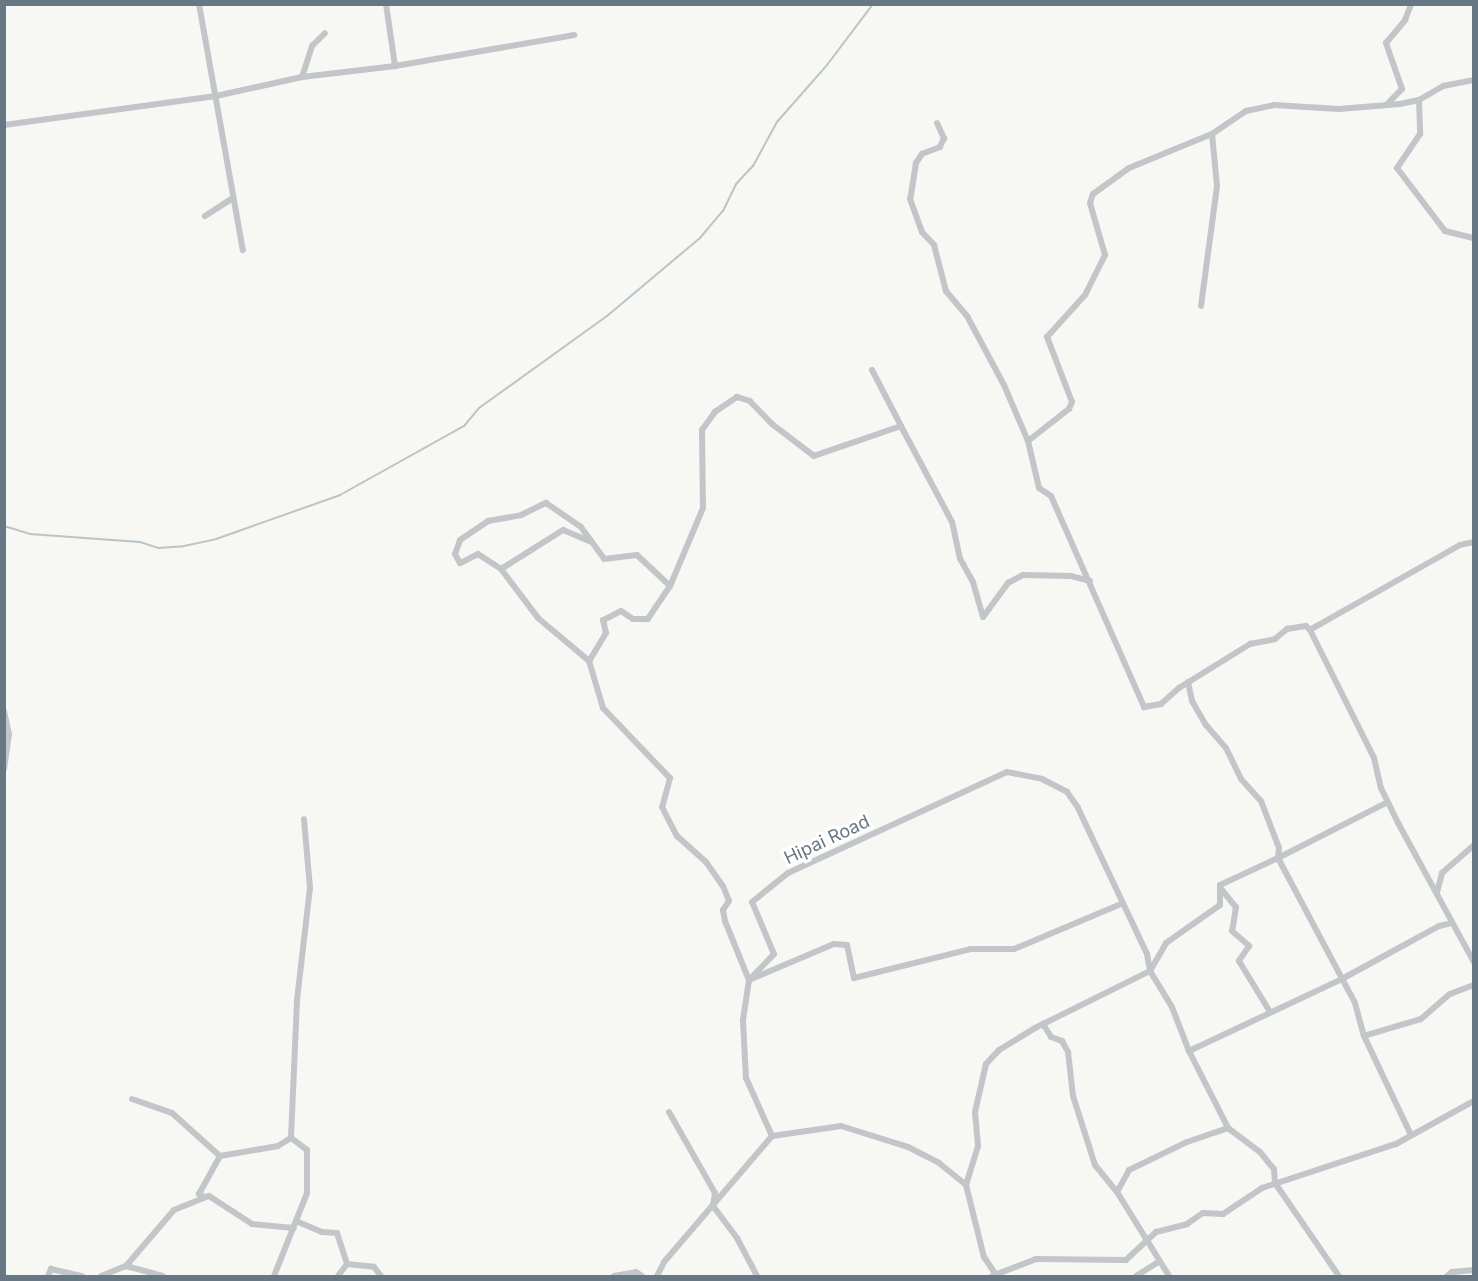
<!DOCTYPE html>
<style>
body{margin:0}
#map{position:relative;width:1478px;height:1281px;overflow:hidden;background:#f7f7f4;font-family:Inter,sans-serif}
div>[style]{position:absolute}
.stream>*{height:2px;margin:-1px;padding:0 1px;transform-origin:1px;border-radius:1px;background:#b9c5c8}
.street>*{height:6px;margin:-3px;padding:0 3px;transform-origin:3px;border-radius:3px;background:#c2c6c9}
span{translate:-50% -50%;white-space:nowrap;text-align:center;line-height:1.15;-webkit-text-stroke:6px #fff;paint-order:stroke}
.street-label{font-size:18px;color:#677884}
.frame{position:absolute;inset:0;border:6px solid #677884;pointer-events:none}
</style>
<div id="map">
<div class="stream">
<div style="left:4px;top:526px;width:27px;rotate:17deg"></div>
<div style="left:30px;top:534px;width:110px;rotate:4.2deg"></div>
<div style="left:140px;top:542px;width:19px;rotate:18deg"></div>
<div style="left:158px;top:548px;width:26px;rotate:-4deg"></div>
<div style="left:184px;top:546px;width:33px;rotate:-12deg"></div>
<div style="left:216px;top:539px;width:132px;rotate:-19.5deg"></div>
<div style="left:340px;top:495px;width:142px;rotate:-29.1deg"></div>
<div style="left:464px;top:426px;width:23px;rotate:-50deg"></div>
<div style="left:479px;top:408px;width:158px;rotate:-35.7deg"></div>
<div style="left:607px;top:316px;width:121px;rotate:-40deg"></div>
<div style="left:700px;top:238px;width:35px;rotate:-50deg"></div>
<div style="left:723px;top:211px;width:30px;rotate:-64deg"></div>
<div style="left:736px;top:184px;width:25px;rotate:-47deg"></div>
<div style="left:753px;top:166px;width:50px;rotate:-61.4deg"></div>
<div style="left:777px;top:122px;width:76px;rotate:-48.7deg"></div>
<div style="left:827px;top:65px;width:76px;rotate:-53deg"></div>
</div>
<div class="street">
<div style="left:199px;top:4px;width:250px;rotate:79.9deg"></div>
<div style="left:386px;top:4px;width:63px;rotate:81.7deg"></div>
<div style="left:302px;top:77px;width:33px;rotate:-72deg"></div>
<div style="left:312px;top:46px;width:18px;rotate:-45deg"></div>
<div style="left:1419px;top:100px;width:34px;rotate:88deg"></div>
<div style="left:1420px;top:134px;width:41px;rotate:124.1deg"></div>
<div style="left:1397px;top:168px;width:79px;rotate:52.7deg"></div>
<div style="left:1445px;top:231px;width:30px;rotate:14deg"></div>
<div style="left:1387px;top:104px;width:21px;rotate:-45deg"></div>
<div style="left:1402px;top:89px;width:49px;rotate:-109.2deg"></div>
<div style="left:1386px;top:43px;width:30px;rotate:-50deg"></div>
<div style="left:1405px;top:20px;width:17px;rotate:-69deg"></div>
<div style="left:937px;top:123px;width:17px;rotate:65deg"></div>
<div style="left:944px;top:138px;width:10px;rotate:114deg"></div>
<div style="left:940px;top:147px;width:19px;rotate:159deg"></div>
<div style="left:922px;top:154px;width:11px;rotate:124deg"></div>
<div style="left:916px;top:163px;width:36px;rotate:99deg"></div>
<div style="left:910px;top:199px;width:35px;rotate:70deg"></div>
<div style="left:922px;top:232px;width:18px;rotate:47deg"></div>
<div style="left:934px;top:245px;width:48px;rotate:75.4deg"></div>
<div style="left:946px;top:291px;width:33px;rotate:50deg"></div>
<div style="left:967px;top:316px;width:78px;rotate:61.8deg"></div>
<div style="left:1004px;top:385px;width:61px;rotate:66.8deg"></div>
<div style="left:1028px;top:441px;width:48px;rotate:76.8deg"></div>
<div style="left:1039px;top:488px;width:14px;rotate:34deg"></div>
<div style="left:1051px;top:496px;width:231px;rotate:66.2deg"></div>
<div style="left:1144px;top:707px;width:17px;rotate:-10deg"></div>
<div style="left:1161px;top:704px;width:24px;rotate:-42deg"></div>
<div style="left:1179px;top:688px;width:84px;rotate:-31.8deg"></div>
<div style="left:1250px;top:644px;width:25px;rotate:-11deg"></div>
<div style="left:1275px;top:639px;width:16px;rotate:-40deg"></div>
<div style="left:1287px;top:629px;width:19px;rotate:-9deg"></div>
<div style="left:1306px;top:626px;width:6px;rotate:45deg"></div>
<div style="left:4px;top:125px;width:214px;rotate:-7.8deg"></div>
<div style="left:216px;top:96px;width:88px;rotate:-12.5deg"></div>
<div style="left:302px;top:77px;width:94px;rotate:-6.7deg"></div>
<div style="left:395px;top:66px;width:182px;rotate:-9.8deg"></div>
<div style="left:205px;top:216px;width:31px;rotate:-33deg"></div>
<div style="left:1201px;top:306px;width:121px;rotate:-82.4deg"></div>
<div style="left:1217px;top:186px;width:52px;rotate:-95.5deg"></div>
<div style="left:872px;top:370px;width:63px;rotate:62.6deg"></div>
<div style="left:1028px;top:441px;width:52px;rotate:-38deg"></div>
<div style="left:1069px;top:409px;width:8px;rotate:-67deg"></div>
<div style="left:1072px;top:402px;width:70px;rotate:-111deg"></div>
<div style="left:1047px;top:337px;width:57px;rotate:-47.9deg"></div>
<div style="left:1085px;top:295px;width:45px;rotate:-63.4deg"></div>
<div style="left:1105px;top:255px;width:54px;rotate:-106.1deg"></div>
<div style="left:1090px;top:203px;width:9px;rotate:-72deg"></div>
<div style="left:1093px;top:194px;width:44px;rotate:-35.8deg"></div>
<div style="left:1129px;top:168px;width:90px;rotate:-22.3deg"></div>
<div style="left:1212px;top:134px;width:41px;rotate:-34.1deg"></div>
<div style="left:1246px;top:111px;width:29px;rotate:-12deg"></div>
<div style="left:1274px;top:105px;width:65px;rotate:3.5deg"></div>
<div style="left:1339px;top:109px;width:61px;rotate:-4.7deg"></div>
<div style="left:1400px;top:104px;width:19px;rotate:-12deg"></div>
<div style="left:1419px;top:100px;width:28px;rotate:-30deg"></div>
<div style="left:1443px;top:86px;width:32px;rotate:-11deg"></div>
<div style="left:589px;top:541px;width:28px;rotate:-157deg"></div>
<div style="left:563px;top:530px;width:73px;rotate:147.8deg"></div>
<div style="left:501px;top:569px;width:27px;rotate:-147deg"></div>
<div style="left:478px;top:554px;width:20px;rotate:153deg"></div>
<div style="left:460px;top:563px;width:10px;rotate:-119deg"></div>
<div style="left:455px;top:554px;width:15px;rotate:-70deg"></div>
<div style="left:460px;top:540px;width:34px;rotate:-34deg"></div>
<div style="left:488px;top:521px;width:34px;rotate:-10deg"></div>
<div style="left:521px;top:515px;width:28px;rotate:-26deg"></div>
<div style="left:546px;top:503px;width:42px;rotate:34.4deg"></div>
<div style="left:581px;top:527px;width:39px;rotate:54deg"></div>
<div style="left:604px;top:559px;width:33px;rotate:-7deg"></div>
<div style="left:637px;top:555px;width:45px;rotate:43.2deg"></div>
<div style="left:1474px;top:542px;width:14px;rotate:168deg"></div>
<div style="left:1460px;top:545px;width:172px;rotate:150.5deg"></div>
<div style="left:1310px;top:630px;width:143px;rotate:63.4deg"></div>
<div style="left:1374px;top:758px;width:31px;rotate:77deg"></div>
<div style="left:1381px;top:788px;width:37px;rotate:64deg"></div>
<div style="left:1397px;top:821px;width:161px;rotate:61.4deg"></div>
<div style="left:501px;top:569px;width:61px;rotate:52.9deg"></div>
<div style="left:538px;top:618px;width:67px;rotate:40.1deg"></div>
<div style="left:1090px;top:581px;width:20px;rotate:-165deg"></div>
<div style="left:1071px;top:576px;width:48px;rotate:-178.8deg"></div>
<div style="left:1023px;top:575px;width:17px;rotate:152deg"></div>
<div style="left:1008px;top:583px;width:42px;rotate:126.3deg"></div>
<div style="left:983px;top:617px;width:36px;rotate:-106deg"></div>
<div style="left:973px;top:582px;width:26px;rotate:-119deg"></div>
<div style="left:960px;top:559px;width:38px;rotate:-102deg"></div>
<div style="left:952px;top:522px;width:109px;rotate:-118deg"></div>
<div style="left:901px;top:426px;width:92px;rotate:161deg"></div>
<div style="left:814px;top:456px;width:53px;rotate:-142.7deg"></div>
<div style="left:772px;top:424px;width:32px;rotate:-134deg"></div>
<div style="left:750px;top:401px;width:14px;rotate:-163deg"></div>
<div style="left:737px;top:397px;width:27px;rotate:146deg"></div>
<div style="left:715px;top:412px;width:22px;rotate:126deg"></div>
<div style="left:702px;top:430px;width:78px;rotate:89.3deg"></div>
<div style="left:703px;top:508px;width:85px;rotate:112.9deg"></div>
<div style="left:670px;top:586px;width:40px;rotate:124deg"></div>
<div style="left:648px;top:619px;width:15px;rotate:180deg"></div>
<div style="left:633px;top:619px;width:14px;rotate:-146deg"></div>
<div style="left:621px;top:611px;width:20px;rotate:153deg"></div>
<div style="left:603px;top:620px;width:13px;rotate:77deg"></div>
<div style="left:606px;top:633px;width:33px;rotate:121deg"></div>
<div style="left:589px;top:661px;width:49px;rotate:73.4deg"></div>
<div style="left:603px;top:708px;width:97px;rotate:46.3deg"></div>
<div style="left:670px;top:778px;width:30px;rotate:105deg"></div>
<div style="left:662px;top:807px;width:33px;rotate:63deg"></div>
<div style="left:677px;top:836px;width:39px;rotate:42deg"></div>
<div style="left:706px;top:862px;width:29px;rotate:55deg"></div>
<div style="left:723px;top:886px;width:16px;rotate:68deg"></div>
<div style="left:729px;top:901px;width:11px;rotate:124deg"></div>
<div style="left:723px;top:910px;width:11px;rotate:80deg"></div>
<div style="left:725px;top:921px;width:64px;rotate:67.9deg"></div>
<div style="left:749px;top:980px;width:92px;rotate:-23deg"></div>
<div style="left:834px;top:944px;width:13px;rotate:4deg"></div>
<div style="left:847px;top:945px;width:34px;rotate:78deg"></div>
<div style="left:854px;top:978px;width:121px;rotate:-13.9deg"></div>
<div style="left:971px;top:949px;width:43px"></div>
<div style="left:1014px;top:949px;width:116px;rotate:-22.8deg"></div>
<div style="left:1188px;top:682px;width:19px;rotate:78deg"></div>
<div style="left:1192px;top:701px;width:28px;rotate:60deg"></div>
<div style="left:1206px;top:725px;width:30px;rotate:49deg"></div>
<div style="left:1226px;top:748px;width:34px;rotate:64deg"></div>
<div style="left:1241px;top:779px;width:30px;rotate:48deg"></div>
<div style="left:1261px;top:801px;width:50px;rotate:69deg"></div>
<div style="left:1279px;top:848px;width:10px;rotate:96deg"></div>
<div style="left:1278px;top:858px;width:123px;rotate:-27deg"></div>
<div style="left:4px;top:711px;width:24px;rotate:78deg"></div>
<div style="left:9px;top:734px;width:35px;rotate:98deg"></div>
<div style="left:1222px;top:890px;width:22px;rotate:51deg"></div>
<div style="left:1236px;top:907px;width:24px;rotate:99deg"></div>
<div style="left:1232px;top:931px;width:23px;rotate:41deg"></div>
<div style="left:1249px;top:946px;width:18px;rotate:124deg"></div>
<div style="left:1239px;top:961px;width:60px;rotate:58.7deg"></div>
<div style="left:1437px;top:892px;width:20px;rotate:-75deg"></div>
<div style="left:1442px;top:873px;width:43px;rotate:-41.2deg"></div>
<div style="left:1043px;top:1024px;width:15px;rotate:58deg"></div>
<div style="left:1051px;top:1037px;width:12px;rotate:20deg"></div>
<div style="left:1062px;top:1041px;width:13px;rotate:61deg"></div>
<div style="left:1068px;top:1052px;width:44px;rotate:83.5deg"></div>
<div style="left:1073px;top:1096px;width:72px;rotate:72.3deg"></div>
<div style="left:1095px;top:1165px;width:35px;rotate:51deg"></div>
<div style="left:1117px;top:1192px;width:99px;rotate:58.2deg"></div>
<div style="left:1364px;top:1036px;width:110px;rotate:64.6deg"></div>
<div style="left:1189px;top:1051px;width:167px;rotate:-25.2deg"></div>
<div style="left:1340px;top:980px;width:113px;rotate:-28.6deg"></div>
<div style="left:1439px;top:926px;width:13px;rotate:-13deg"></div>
<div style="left:132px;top:1099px;width:42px;rotate:19.3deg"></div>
<div style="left:172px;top:1113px;width:64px;rotate:41.9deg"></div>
<div style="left:220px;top:1156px;width:59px;rotate:-9.8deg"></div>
<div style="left:278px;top:1146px;width:15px;rotate:-32deg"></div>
<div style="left:669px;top:1112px;width:93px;rotate:60.4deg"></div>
<div style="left:715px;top:1193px;width:13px;rotate:99deg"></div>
<div style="left:713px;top:1206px;width:40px;rotate:53deg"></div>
<div style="left:737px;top:1238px;width:43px;rotate:62.2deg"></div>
<div style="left:772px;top:1136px;width:70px;rotate:-8.2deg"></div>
<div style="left:841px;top:1126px;width:70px;rotate:17.4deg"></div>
<div style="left:908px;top:1147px;width:35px;rotate:27deg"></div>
<div style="left:939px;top:1163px;width:35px;rotate:39deg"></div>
<div style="left:966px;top:1185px;width:74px;rotate:76deg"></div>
<div style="left:984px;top:1257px;width:18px;rotate:56deg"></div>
<div style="left:291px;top:1138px;width:138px;rotate:-87.5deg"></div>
<div style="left:297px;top:1000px;width:113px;rotate:-83.4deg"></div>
<div style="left:310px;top:888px;width:69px;rotate:-95deg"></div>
<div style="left:966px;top:1185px;width:41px;rotate:-72.9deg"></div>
<div style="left:978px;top:1146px;width:34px;rotate:-95deg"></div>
<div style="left:975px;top:1112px;width:49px;rotate:-77.1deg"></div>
<div style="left:986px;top:1064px;width:19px;rotate:-47deg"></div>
<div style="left:999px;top:1050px;width:42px;rotate:-31.4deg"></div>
<div style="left:1035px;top:1028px;width:128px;rotate:-26.4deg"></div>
<div style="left:1150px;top:971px;width:32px;rotate:-60deg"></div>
<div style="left:1166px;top:943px;width:66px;rotate:-35.1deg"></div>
<div style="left:1220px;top:905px;width:20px;rotate:-90deg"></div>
<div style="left:1220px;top:885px;width:64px;rotate:-25deg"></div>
<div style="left:1278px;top:858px;width:164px;rotate:62deg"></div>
<div style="left:1355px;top:1003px;width:34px;rotate:75deg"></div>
<div style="left:1364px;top:1036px;width:59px;rotate:-16.6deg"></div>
<div style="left:1421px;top:1019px;width:38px;rotate:-41deg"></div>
<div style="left:1450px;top:994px;width:26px;rotate:-21deg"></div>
<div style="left:1117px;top:1192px;width:25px;rotate:-61deg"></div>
<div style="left:1129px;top:1170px;width:64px;rotate:-25.8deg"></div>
<div style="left:1187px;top:1142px;width:43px;rotate:-18.9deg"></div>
<div style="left:205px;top:1197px;width:7px;rotate:-153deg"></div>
<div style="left:199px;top:1194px;width:43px;rotate:-61.1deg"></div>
<div style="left:296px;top:1221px;width:28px;rotate:23deg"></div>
<div style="left:322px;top:1232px;width:15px;rotate:4deg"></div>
<div style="left:337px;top:1233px;width:33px;rotate:72deg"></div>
<div style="left:347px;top:1264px;width:15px;rotate:127deg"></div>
<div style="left:347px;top:1264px;width:27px;rotate:6deg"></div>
<div style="left:374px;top:1267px;width:11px;rotate:52deg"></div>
<div style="left:126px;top:1266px;width:74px;rotate:-49.4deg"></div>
<div style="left:174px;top:1210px;width:38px;rotate:-22deg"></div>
<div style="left:209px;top:1196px;width:51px;rotate:33.1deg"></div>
<div style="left:252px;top:1224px;width:42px;rotate:5.4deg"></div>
<div style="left:48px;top:1276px;width:8px;rotate:-67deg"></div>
<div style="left:51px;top:1269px;width:32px;rotate:13deg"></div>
<div style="left:101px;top:1276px;width:27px;rotate:-22deg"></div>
<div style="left:126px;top:1266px;width:38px;rotate:15deg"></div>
<div style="left:274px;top:1276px;width:89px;rotate:-68.3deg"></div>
<div style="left:307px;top:1193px;width:43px;rotate:-90deg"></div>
<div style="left:307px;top:1150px;width:20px;rotate:-143deg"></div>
<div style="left:614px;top:1276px;width:22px;rotate:-10deg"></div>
<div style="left:636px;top:1272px;width:7px;rotate:34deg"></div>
<div style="left:657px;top:1276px;width:16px;rotate:-63deg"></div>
<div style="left:664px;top:1262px;width:166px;rotate:-49.4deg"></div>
<div style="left:772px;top:1136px;width:64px;rotate:-114.1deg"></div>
<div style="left:746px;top:1078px;width:58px;rotate:-93deg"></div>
<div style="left:743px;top:1020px;width:40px;rotate:-81.5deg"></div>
<div style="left:749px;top:980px;width:36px;rotate:-46deg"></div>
<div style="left:774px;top:954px;width:56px;rotate:-112.9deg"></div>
<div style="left:752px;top:902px;width:46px;rotate:-38.9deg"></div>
<div style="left:788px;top:873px;width:241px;rotate:-24.8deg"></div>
<div style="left:1007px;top:772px;width:36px;rotate:11deg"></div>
<div style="left:1042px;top:779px;width:28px;rotate:27deg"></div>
<div style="left:1067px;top:792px;width:19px;rotate:55deg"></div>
<div style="left:1078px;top:808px;width:161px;rotate:64.7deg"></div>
<div style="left:1147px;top:954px;width:17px;rotate:80deg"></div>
<div style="left:1150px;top:971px;width:42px;rotate:58.6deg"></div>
<div style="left:1172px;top:1007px;width:47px;rotate:68.9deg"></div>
<div style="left:1189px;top:1051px;width:86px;rotate:63.1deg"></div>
<div style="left:1228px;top:1128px;width:40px;rotate:37deg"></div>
<div style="left:1260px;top:1152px;width:22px;rotate:51deg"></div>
<div style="left:1274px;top:1169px;width:14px;rotate:86deg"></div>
<div style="left:1275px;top:1183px;width:113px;rotate:55.5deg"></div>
<div style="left:992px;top:1276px;width:47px;rotate:-21.1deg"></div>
<div style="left:1036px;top:1259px;width:90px;rotate:0.6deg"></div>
<div style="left:1126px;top:1260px;width:41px;rotate:-43deg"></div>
<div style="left:1156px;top:1232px;width:32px;rotate:-14deg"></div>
<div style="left:1187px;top:1224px;width:19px;rotate:-35deg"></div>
<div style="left:1203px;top:1213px;width:20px;rotate:3deg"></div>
<div style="left:1223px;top:1214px;width:47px;rotate:-33.7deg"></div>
<div style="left:1262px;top:1188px;width:141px;rotate:-18.2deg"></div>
<div style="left:1396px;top:1144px;width:89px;rotate:-28.9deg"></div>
<div style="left:1136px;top:1276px;width:25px;rotate:-32deg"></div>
<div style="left:1447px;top:1276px;width:6px;rotate:-39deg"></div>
<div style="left:1452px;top:1272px;width:22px;rotate:-5deg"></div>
</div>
<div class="street-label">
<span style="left:827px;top:840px;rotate:-25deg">Hipai Road</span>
</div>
<div class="frame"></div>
</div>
